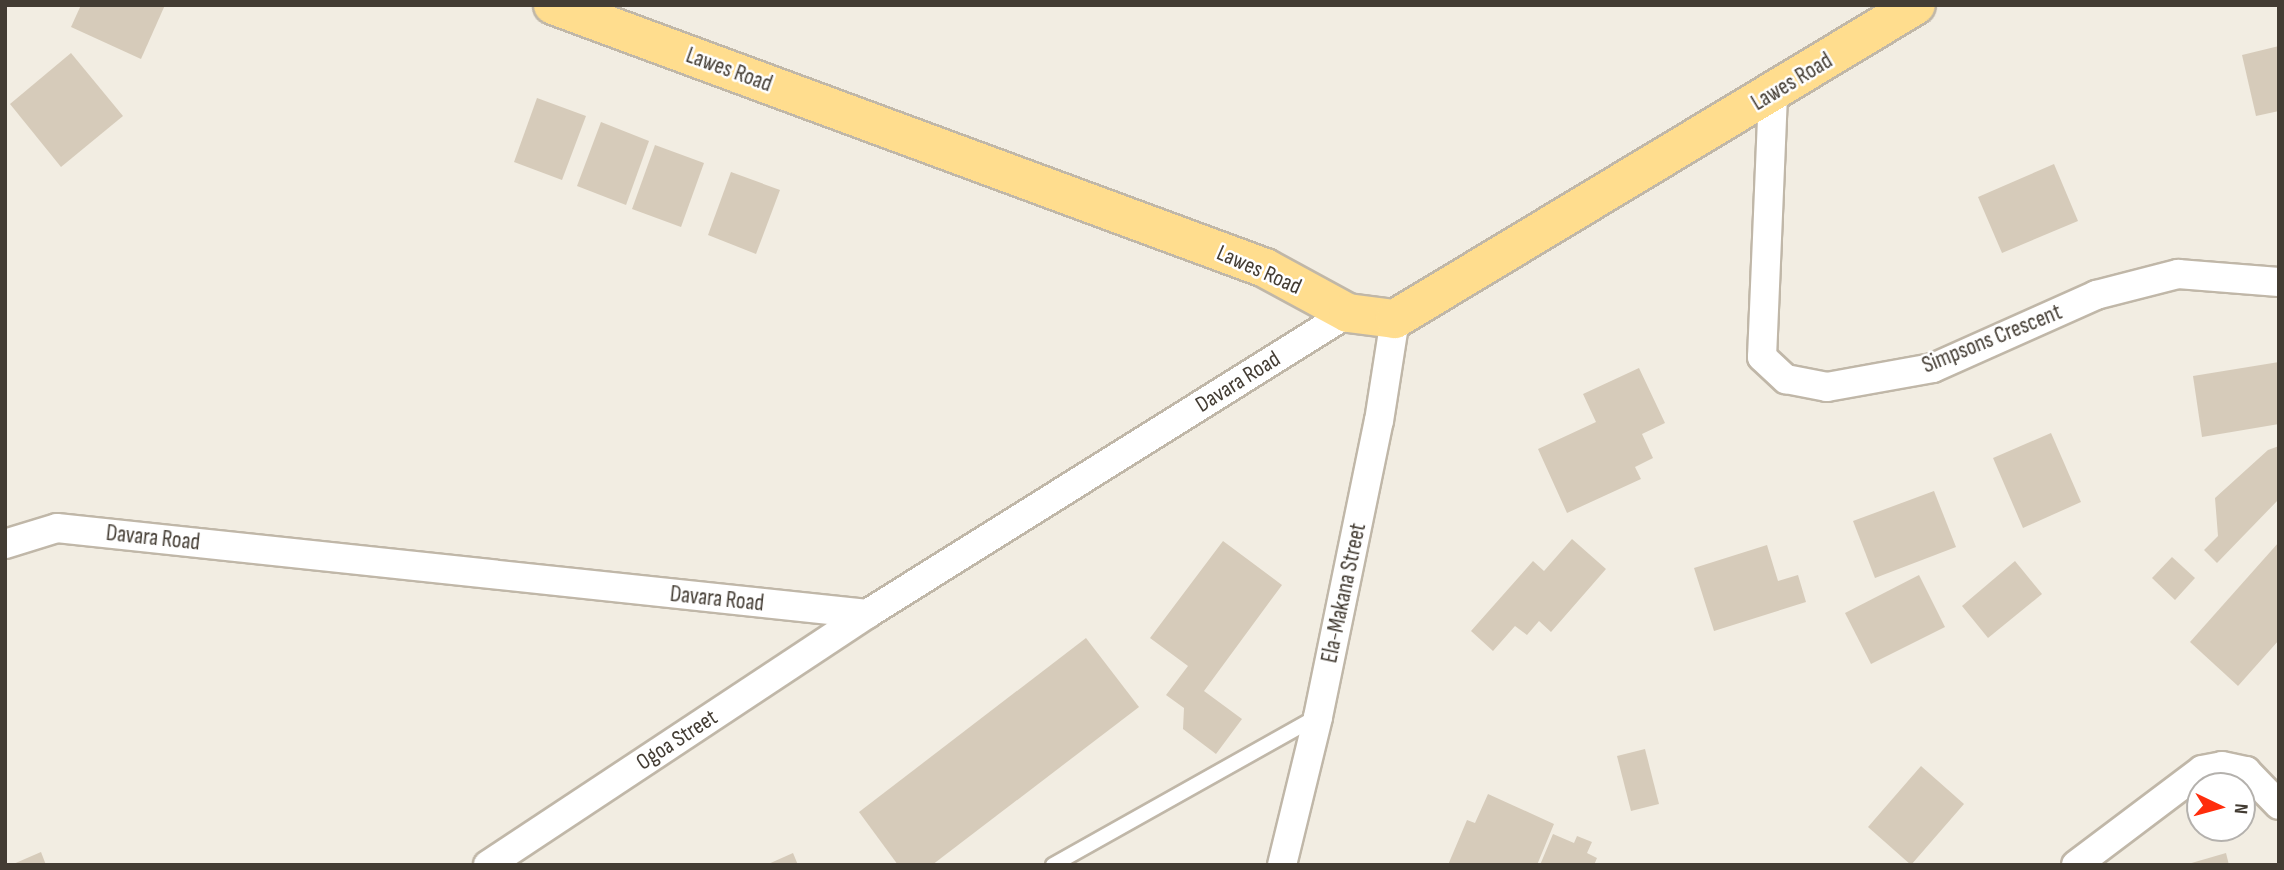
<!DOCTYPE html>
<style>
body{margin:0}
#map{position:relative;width:2284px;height:870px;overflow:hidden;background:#f2ede2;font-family:"Sofia Sans Condensed",sans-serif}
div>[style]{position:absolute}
.building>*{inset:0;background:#d6cbba}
.roads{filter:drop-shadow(2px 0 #c0b7a8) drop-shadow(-2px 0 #c0b7a8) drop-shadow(0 2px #c0b7a8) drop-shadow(0 -2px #c0b7a8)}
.service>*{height:14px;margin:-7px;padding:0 7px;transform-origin:7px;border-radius:7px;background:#fff}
.minor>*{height:28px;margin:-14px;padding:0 14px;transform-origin:14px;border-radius:14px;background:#fff}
.primary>*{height:38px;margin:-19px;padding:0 19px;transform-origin:19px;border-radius:19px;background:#ffdd8e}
span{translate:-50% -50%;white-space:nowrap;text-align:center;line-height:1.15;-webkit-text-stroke:5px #fff;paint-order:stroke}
.street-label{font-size:23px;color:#433c33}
.frame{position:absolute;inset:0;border:7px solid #433c33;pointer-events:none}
.north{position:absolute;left:2186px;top:772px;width:70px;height:70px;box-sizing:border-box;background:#fff;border:2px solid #b4b1ad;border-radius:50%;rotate:95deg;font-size:19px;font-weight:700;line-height:28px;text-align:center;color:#433c33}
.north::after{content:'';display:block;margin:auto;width:24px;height:32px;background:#ff2d0c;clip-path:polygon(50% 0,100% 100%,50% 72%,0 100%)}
</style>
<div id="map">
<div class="building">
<div style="clip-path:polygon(81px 5px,165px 5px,141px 59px,71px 27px)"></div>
<div style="clip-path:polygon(2279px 46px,2279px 111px,2256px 116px,2242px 55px)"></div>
<div style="clip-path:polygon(71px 53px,123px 116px,61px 167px,10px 104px)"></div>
<div style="clip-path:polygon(537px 98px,586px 116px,562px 180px,514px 162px)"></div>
<div style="clip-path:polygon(601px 122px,649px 141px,626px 205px,577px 186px)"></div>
<div style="clip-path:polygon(655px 145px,704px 163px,681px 227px,632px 209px)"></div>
<div style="clip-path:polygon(2054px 164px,2078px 221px,2002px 253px,1978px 197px)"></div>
<div style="clip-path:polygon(731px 172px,780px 190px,756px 254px,708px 235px)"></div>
<div style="clip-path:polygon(2279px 362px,2279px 424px,2202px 437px,2193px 376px)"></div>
<div style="clip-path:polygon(1639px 368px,1665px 423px,1642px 434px,1653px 458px,1635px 467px,1641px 479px,1567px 513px,1538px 449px,1596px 422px,1583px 394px)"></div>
<div style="clip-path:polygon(2051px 433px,2081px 502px,2023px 528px,1993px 458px)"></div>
<div style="clip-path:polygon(2279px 446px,2279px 499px,2217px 563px,2204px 550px,2218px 536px,2215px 498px,2268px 450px)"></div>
<div style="clip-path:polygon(1934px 491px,1956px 547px,1875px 578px,1853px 521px)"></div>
<div style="clip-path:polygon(1572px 539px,1606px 569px,1551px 632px,1539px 621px,1527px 635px,1515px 626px,1493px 651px,1471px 631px,1533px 561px,1544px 571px)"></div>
<div style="clip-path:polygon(1223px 541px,1282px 585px,1204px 691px,1242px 719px,1216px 754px,1183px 729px,1184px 708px,1166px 695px,1188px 666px,1150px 638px)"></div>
<div style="clip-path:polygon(2279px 542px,2279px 640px,2238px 686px,2190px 642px)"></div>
<div style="clip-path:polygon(1767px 545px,1778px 581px,1798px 575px,1806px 602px,1714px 631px,1694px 568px)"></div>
<div style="clip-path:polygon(2172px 557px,2195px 578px,2175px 600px,2152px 578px)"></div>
<div style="clip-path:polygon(2015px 561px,2042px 594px,1988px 638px,1962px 606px)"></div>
<div style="clip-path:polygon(1919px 575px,1945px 627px,1871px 664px,1845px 613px)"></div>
<div style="clip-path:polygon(1086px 638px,1139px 707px,932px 865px,898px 865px,859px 812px)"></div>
<div style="clip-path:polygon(1645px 749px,1659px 804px,1631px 811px,1617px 756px)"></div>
<div style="clip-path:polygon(1921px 766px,1964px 804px,1911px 865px,1868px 827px)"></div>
<div style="clip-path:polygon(1488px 794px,1554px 824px,1537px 865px,1448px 865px,1467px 820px,1475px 823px)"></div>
<div style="clip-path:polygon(1553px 834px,1574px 843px,1577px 836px,1592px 842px,1587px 853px,1597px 858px,1594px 865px,1540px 865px)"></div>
<div style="clip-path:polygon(41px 852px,46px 865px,11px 865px)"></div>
<div style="clip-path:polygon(793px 853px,798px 865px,766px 865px)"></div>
<div style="clip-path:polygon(2226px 853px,2229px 865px,2188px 865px,2188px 864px)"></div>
</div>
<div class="roads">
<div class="service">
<div style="left:1053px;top:865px;width:303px;rotate:-29.3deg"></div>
</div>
<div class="minor">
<div style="left:1773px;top:95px;width:262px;rotate:92.4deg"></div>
<div style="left:1762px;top:357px;width:33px;rotate:43deg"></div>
<div style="left:1786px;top:379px;width:42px;rotate:11deg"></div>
<div style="left:1827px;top:387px;width:108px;rotate:-10.2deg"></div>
<div style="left:1933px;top:368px;width:179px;rotate:-24.1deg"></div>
<div style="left:2096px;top:295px;width:85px;rotate:-14.4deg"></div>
<div style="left:2178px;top:274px;width:101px;rotate:4.5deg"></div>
<div style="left:5px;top:544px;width:54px;rotate:-17.1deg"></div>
<div style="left:57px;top:528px;width:815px;rotate:6.06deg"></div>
<div style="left:867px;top:614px;width:567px;rotate:-32.04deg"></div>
<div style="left:488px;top:865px;width:455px;rotate:-33.5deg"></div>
<div style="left:1282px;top:865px;width:152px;rotate:-76.3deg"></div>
<div style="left:1318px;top:717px;width:302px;rotate:-78.4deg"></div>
<div style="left:1379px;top:421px;width:103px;rotate:-81.1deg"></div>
<div style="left:2076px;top:865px;width:158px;rotate:-37deg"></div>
<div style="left:2202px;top:770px;width:20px;rotate:-11deg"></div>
<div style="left:2222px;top:766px;width:25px;rotate:12deg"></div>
<div style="left:2246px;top:771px;width:47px;rotate:45.9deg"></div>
</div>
<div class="primary">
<div style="left:553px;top:5px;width:759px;rotate:20.27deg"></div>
<div style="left:1265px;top:268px;width:94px;rotate:28.5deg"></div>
<div style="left:1348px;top:313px;width:47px;rotate:7.3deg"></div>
<div style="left:1395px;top:319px;width:608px;rotate:-31.08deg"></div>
</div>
</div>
<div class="street-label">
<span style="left:729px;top:70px;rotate:20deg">Lawes Road</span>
<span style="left:1792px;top:82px;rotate:-31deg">Lawes Road</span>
<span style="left:1259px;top:270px;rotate:24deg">Lawes Road</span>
<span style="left:1992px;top:339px;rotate:-22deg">Simpsons Crescent</span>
<span style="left:1238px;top:382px;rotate:-32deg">Davara Road</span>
<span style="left:153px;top:538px;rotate:6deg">Davara Road</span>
<span style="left:1344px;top:593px;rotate:-78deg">Ela-Makana Street</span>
<span style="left:717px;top:599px;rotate:6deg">Davara Road</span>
<span style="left:677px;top:740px;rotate:-33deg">Ogoa Street</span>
</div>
<div class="frame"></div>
<div class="north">N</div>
</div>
